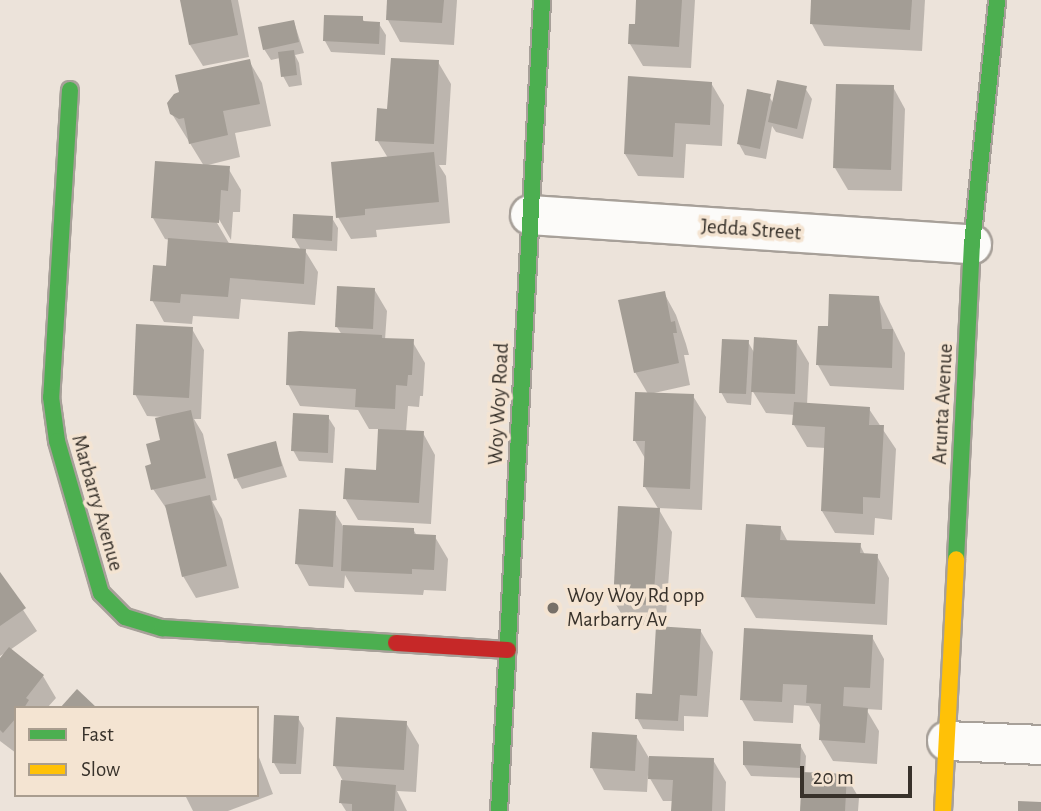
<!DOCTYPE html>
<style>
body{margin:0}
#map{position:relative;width:1041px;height:811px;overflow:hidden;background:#ece3da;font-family:"Alegreya Sans",sans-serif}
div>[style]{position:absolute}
.shadow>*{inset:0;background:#0003}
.building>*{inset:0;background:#a39d95}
.roads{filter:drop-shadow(2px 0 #a7a099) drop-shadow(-2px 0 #a7a099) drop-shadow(0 2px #a7a099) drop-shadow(0 -2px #a7a099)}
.street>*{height:38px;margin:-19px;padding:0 19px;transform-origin:19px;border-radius:19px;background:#fcfbf9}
.fast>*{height:16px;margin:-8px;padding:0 8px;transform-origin:8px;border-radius:8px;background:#4caf50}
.slow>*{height:16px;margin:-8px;padding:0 8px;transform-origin:8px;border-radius:8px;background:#ffc107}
.jam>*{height:16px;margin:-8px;padding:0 8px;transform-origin:8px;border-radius:8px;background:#c62828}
.dots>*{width:19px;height:19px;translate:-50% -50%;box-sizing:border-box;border:4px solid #f4e4d2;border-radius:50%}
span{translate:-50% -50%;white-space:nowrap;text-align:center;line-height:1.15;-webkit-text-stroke:7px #f4e4d2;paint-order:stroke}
.street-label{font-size:21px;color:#38322b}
.poi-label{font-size:21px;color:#38322b}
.left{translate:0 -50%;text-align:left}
.legend{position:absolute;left:14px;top:706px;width:245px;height:91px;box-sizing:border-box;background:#f4e4d2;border:2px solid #a99d8f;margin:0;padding:9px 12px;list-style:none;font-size:21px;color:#38322b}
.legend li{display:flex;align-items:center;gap:14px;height:35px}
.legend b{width:35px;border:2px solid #a99d8f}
.scale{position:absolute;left:800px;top:766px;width:112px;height:32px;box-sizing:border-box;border:4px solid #38322b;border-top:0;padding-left:9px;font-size:21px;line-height:24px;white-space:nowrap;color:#38322b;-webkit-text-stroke:5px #f4e4d2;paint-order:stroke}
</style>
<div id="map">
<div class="shadow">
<div style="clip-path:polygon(182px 0,238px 0,249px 57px,203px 66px,190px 45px)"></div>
<div style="clip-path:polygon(389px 0,457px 0,454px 45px,400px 42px,388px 20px)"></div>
<div style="clip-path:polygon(638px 0,695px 0,691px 68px,643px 66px,630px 44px,637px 26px)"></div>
<div style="clip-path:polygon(813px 0,925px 0,922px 51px,824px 46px,812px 24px)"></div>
<div style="clip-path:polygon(362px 18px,365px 23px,379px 24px,386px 35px,385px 55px,331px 52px,325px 41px)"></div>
<div style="clip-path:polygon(294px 22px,304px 53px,295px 55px,299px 63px,302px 85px,289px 87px,283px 76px,280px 58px,271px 60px,264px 49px)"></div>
<div style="clip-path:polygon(249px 61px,262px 83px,271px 126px,235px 133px,240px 157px,204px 166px,172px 114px)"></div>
<div style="clip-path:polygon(438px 62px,451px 84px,446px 165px,439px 165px,446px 176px,450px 223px,376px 230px,377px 237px,351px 239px,338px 217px,388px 158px,377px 140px,389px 111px)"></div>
<div style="clip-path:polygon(711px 83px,724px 105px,722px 146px,686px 144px,684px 178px,638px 176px,625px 154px)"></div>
<div style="clip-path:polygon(893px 87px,905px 109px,902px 191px,848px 190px,835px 168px)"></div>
<div style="clip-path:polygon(805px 88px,812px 99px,803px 139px,776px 132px,772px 126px,766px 159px,745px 155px,739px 144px,769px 96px,773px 103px)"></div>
<div style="clip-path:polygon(228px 168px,241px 190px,240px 212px,233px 212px,231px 240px,216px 214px,213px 216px,230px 245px,301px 250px,294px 238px,332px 218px,338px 228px,337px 251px,304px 249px,318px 272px,315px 305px,241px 299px,239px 319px,193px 316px,192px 324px,164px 322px,152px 300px,167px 268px,170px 240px,165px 239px,153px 218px)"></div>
<div style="clip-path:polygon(374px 289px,387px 311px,385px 340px,412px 341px,425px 363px,423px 396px,420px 396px,419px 407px,408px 406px,406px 432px,423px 433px,435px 455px,431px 524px,358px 520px,345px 498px,377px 472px,380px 429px,369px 429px,358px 410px,300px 406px,288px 384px,342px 335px,337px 327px)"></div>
<div style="clip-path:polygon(664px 293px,676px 315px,686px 344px,689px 355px,684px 355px,690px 385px,654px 393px,693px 396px,706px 417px,702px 510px,658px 508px,672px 532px,665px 628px,700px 630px,713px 652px,708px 717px,684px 716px,684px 731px,643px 729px,637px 718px,655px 696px,658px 626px,628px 625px,615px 603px,659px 510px,645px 487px,646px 460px,635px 441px,648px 394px,635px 372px)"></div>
<div style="clip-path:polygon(878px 298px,905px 353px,904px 390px,830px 386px,818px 365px,830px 328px)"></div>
<div style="clip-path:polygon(192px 329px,204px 350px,201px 419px,194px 419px,203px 434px,217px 500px,212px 501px,222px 519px,239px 588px,196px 598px,183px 576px,168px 511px,153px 489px,153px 466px,162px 442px,164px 417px,147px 416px,135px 394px)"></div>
<div style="clip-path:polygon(796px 341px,809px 363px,807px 405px,869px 409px,896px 449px,892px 520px,875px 518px,874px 535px,835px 533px,822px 511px,826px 448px,807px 447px,794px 425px,795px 415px,766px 413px,752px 390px,751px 405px,727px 403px,721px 392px,748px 342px,755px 354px)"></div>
<div style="clip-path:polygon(328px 417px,335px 428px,333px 463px,299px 461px,293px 450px)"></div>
<div style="clip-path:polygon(275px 443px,287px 477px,242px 489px,236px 478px)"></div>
<div style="clip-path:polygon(335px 513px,343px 526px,413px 529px,417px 536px,435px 537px,448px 559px,446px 591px,424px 590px,423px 595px,355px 592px,345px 575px,344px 588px,309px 586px,297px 564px)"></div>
<div style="clip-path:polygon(780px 527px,788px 542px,860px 545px,865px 555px,877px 556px,889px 578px,887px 625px,756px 618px,743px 596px)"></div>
<div style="clip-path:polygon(0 575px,37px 631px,10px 650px,43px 676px,56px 698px,47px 708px,16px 708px,16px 753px,0 741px,0 661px,5px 653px,0 656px)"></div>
<div style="clip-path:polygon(872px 637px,884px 659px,882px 710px,866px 709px,879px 731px,877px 764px,833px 761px,820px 739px,820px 725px,809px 706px,794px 705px,793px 723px,754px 721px,742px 700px)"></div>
<div style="clip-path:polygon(298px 718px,304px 728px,301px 774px,280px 774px,274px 763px)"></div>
<div style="clip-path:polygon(406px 723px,419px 745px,416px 792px,397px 791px,407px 811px,346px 811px,341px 803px,343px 781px,335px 766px)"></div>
<div style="clip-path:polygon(636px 736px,649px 758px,713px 760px,726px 782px,725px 811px,673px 811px,673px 801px,663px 801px,648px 775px,647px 792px,604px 790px,592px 768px)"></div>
<div style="clip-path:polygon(800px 745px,806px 756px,805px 774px,846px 776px,859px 798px,858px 811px,801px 811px,803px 778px,751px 776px,744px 765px)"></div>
<div style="clip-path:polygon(257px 752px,273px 794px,228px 811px,193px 811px,185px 795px,257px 795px)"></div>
</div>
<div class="building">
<div style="clip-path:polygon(180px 0,231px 0,238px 35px,189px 45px)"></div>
<div style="clip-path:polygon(387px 0,444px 0,442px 23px,386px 20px)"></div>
<div style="clip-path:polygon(636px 0,682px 0,679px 47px,628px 44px,629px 24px,635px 24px)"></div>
<div style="clip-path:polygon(811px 0,912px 0,910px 30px,810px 24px)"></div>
<div style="clip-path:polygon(324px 15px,363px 16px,363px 21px,380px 22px,379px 44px,323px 41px)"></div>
<div style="clip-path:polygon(294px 20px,299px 42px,263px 50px,258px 27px)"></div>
<div style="clip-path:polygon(294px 50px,297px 75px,281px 77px,278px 52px)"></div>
<div style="clip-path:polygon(391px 58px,439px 60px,434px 144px,375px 141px,377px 108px,387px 109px)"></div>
<div style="clip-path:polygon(250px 59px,260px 104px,223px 111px,228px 135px,189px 144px,184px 118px,179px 119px,170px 114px,167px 103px,174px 94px,179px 92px,175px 75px)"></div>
<div style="clip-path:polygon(628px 76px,712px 82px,710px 125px,675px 123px,673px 157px,624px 154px)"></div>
<div style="clip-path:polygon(777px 80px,807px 86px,797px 129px,768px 122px)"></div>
<div style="clip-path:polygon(836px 84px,894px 85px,891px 170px,833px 168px)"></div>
<div style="clip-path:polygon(747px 89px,771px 94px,760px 149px,737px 144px)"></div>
<div style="clip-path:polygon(434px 152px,439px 202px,365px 209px,365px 215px,336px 218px,331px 162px)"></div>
<div style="clip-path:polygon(155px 161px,230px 166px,228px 191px,221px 190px,219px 223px,151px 218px)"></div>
<div style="clip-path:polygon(293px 214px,333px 216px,332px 241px,292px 238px)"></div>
<div style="clip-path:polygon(168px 238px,306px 249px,304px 284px,230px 278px,228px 297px,181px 294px,180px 303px,150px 301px,153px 265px,166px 266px)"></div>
<div style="clip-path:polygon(337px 286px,375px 288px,373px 329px,335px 327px)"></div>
<div style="clip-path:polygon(665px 291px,671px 322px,675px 321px,677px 333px,673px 333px,679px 363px,634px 373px,618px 300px)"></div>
<div style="clip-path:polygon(829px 294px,879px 296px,882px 329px,893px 329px,892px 368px,816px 365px,818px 326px,828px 326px)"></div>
<div style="clip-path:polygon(136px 324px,193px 327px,189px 398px,133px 395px)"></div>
<div style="clip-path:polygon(300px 331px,382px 335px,382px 338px,414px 339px,412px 375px,408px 375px,407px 386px,396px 385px,395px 409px,355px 407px,356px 389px,286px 385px,288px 332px)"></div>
<div style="clip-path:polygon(754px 337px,797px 340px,795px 394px,751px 392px)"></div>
<div style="clip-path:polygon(722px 339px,749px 340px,746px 394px,719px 393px)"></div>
<div style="clip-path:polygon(635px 392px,694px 394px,690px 489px,643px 487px,645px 441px,633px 441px)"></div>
<div style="clip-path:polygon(794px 402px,870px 407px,869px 425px,884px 425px,880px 498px,863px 497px,863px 514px,821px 511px,825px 427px,792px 425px)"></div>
<div style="clip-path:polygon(191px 410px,206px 478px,151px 490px,145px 466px,151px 464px,146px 444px,160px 440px,155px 418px)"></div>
<div style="clip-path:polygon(293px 413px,329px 415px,328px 453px,291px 451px)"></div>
<div style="clip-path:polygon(378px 429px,424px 431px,419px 503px,343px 499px,345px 468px,376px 470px)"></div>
<div style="clip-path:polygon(276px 441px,282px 466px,234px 479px,227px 454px)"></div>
<div style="clip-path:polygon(210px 495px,227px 566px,182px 577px,165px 505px)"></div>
<div style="clip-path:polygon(618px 506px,660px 508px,653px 605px,613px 603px)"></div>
<div style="clip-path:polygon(299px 509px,336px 511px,333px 567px,295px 564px)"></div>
<div style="clip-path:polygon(746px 524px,781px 526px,780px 540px,861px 543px,860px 553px,878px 554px,875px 604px,741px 597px)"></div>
<div style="clip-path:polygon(343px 525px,414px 528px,414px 534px,436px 535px,434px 570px,412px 569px,412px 574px,341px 571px)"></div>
<div style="clip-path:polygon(0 572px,26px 608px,0 626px)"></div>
<div style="clip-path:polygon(656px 626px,701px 629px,697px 696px,680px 695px,678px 721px,635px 719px,636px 693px,652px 694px)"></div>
<div style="clip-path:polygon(744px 628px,873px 635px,870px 688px,844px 687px,843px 706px,868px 708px,865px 743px,819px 740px,821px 704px,806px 703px,807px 685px,783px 684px,782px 702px,740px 700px)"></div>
<div style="clip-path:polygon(9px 647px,44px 675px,26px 698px,29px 700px,24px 708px,16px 708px,16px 718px,3px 733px,0 730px,0 658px)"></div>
<div style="clip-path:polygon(77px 689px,97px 708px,60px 708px)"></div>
<div style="clip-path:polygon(274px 715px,299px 716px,296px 764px,272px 763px)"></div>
<div style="clip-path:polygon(336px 717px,407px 721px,404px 770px,333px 766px)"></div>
<div style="clip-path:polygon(592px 732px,637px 735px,635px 771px,590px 768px)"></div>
<div style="clip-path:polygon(743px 741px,801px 744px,800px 768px,743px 765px)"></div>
<div style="clip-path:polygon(649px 756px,714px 758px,712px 811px,671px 811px,673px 780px,648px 779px)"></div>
<div style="clip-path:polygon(802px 772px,847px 774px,845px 811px,800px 811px)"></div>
<div style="clip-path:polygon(341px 780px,396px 785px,394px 811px,352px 811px,352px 804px,339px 803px)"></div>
<div style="clip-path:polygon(1018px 801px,1041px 802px,1041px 811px,1018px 811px)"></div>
</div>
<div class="roads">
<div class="street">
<div style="left:530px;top:215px;width:443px;rotate:3.8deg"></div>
<div style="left:947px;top:741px;width:94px;rotate:2.4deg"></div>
</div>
<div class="fast">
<div style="left:70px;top:90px;width:308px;rotate:93.5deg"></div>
<div style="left:51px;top:397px;width:44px;rotate:82.2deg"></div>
<div style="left:57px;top:441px;width:158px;rotate:73.9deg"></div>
<div style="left:101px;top:593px;width:34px;rotate:45deg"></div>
<div style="left:125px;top:617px;width:39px;rotate:17deg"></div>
<div style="left:162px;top:628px;width:234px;rotate:3.7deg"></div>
<div style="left:956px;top:559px;width:315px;rotate:-87.1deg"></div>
<div style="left:972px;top:244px;width:245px;rotate:-84.1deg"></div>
<div style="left:499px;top:811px;width:812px;rotate:-86.96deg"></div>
</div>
<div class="slow">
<div style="left:943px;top:811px;width:252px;rotate:-87deg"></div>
</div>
<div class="jam">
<div style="left:396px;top:643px;width:112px;rotate:3.6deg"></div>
</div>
</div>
<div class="dots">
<div style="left:553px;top:608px;background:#777068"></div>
</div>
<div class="street-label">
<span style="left:751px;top:230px;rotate:4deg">Jedda Street</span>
<span style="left:499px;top:404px;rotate:-87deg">Woy Woy Road</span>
<span style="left:943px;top:404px;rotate:-87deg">Arunta Avenue</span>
<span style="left:97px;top:503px;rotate:74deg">Marbarry Avenue</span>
</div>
<div class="poi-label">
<span class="left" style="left:567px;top:608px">Woy Woy Rd opp<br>Marbarry Av</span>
</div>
<ul class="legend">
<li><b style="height:9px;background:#4caf50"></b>Fast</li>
<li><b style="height:9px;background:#ffc107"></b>Slow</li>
</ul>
<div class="scale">20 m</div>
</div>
